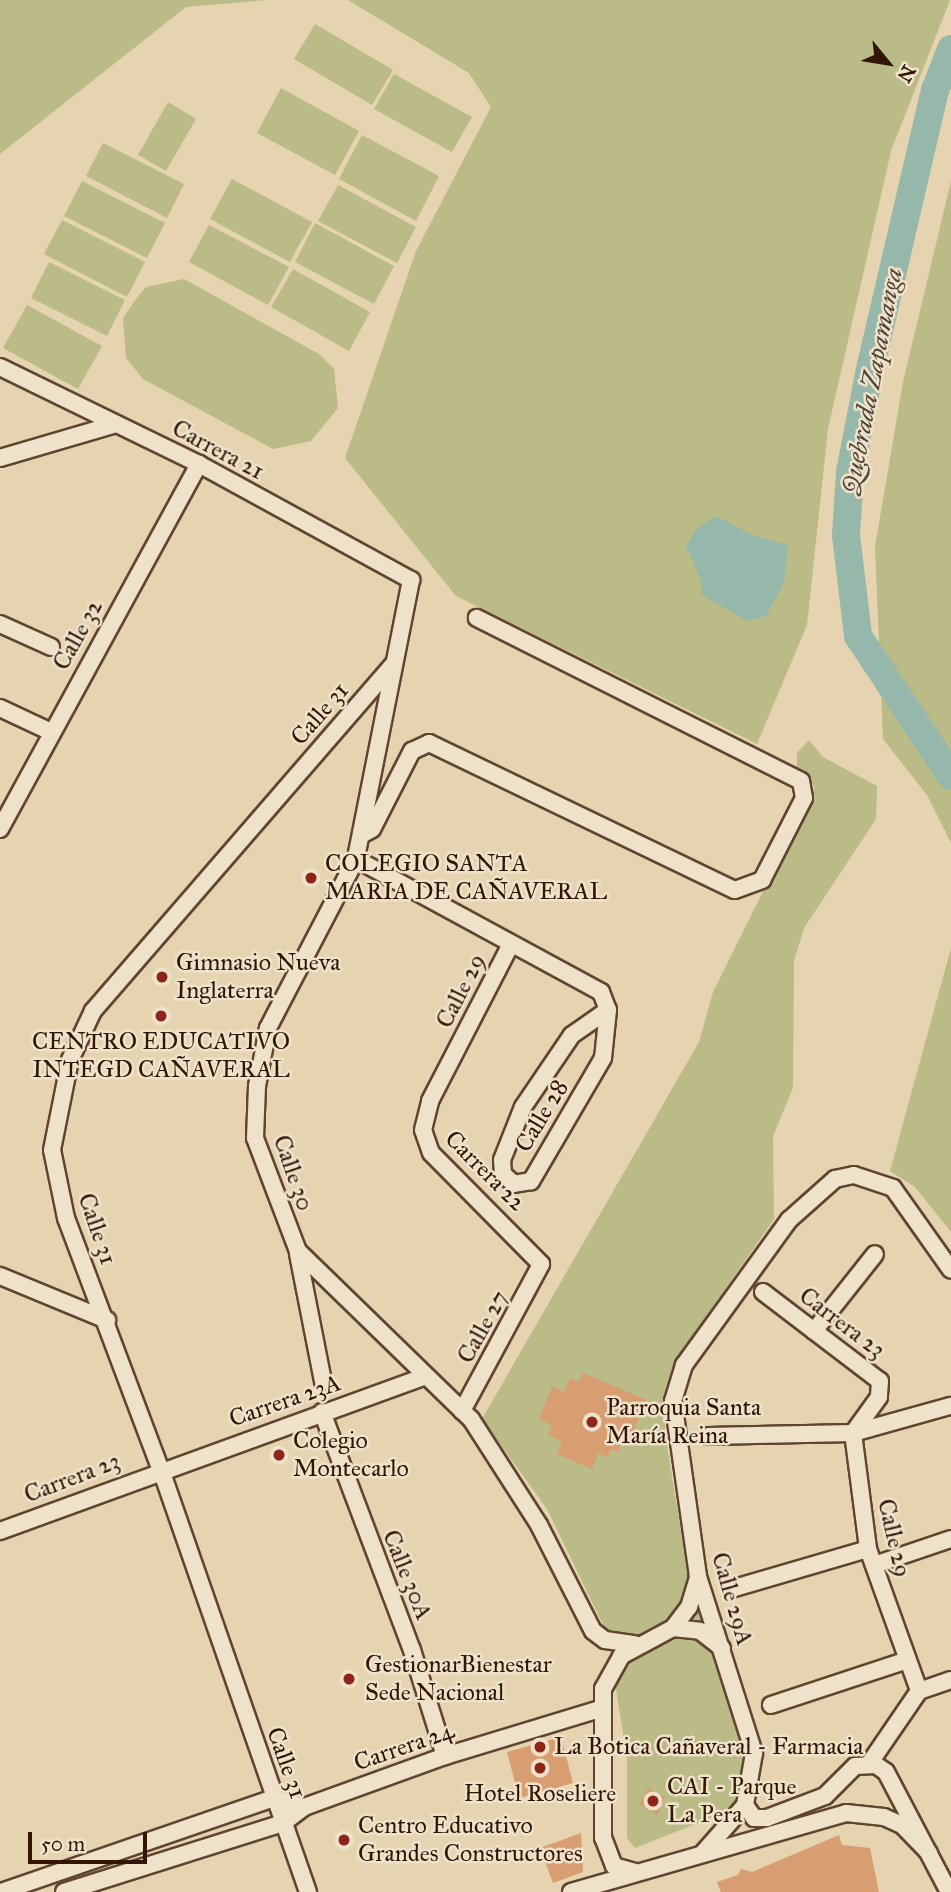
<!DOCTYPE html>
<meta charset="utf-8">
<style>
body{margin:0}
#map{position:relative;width:951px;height:1892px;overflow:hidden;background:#e6d3af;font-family:"IM FELL Great Primer",serif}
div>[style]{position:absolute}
.green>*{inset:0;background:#babb87}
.water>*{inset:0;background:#96b8ab}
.river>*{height:28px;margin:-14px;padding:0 14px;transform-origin:14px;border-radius:14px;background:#96b8ab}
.building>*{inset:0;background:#d99d72}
.roads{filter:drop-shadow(2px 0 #604430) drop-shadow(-2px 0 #604430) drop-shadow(0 2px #604430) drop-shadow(0 -2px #604430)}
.minor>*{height:16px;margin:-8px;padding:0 8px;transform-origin:8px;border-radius:8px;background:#efe2cb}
.dots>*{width:19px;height:19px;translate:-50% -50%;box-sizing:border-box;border:4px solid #efe2cb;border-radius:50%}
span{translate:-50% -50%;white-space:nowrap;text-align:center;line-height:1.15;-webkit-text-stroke:5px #efe2cb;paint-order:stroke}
.street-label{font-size:24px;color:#331505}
.poi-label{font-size:24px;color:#331505}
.left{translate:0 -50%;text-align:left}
.water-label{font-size:26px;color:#514637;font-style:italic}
.north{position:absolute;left:853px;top:28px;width:70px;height:70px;-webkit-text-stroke:5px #efe2cb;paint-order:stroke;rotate:120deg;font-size:19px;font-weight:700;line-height:28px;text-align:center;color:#331505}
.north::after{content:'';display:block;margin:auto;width:24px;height:32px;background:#331505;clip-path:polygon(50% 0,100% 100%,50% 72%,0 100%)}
.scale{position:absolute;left:28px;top:1832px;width:119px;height:32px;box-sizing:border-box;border:4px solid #331505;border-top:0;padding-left:9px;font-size:21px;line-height:24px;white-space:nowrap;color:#331505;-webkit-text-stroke:5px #efe2cb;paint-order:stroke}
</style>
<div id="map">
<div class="green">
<div style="clip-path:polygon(0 0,267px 0,186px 7px,0 154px)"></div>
<div style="clip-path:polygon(348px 0,950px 0,891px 151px,828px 429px,807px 625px,757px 744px,456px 596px,345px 458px,416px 251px,491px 107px,469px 73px)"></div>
<div style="clip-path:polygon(315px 24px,393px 70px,372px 105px,294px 59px)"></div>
<div style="clip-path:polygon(394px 74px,472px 117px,452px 152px,374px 109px)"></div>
<div style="clip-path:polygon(281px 88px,359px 131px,335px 175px,257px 133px)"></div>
<div style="clip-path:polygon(168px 102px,196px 119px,166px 171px,138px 155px)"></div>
<div style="clip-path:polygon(362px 135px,439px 176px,416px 221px,339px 179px)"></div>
<div style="clip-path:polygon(103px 143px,184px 184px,167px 218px,86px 176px)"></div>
<div style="clip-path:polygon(232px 179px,312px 222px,290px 262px,210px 219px)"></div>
<div style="clip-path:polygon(82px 181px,165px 223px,147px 258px,64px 216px)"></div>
<div style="clip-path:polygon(951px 181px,951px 843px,927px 795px,883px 739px,875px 547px,903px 382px)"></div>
<div style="clip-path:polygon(338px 185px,416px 227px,397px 263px,318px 221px)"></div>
<div style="clip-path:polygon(62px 220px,145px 262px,127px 297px,44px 254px)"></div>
<div style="clip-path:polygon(315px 223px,394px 266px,374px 304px,295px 262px)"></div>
<div style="clip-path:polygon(209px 225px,289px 267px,268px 305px,189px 262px)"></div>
<div style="clip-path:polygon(49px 262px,125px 300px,107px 336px,31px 298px)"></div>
<div style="clip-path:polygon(293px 269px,370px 312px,349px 351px,271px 307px)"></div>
<div style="clip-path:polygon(184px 279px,319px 354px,334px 369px,338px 408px,311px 441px,273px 449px,143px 379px,126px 358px,123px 318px,136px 299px,146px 287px)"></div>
<div style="clip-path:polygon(27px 305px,102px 346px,78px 389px,3px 348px)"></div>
<div style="clip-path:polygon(809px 740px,823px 757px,877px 786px,876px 819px,804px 928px,794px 961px,793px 1088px,773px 1136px,774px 1219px,674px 1363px,665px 1401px,665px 1433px,688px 1575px,747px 1755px,741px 1798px,726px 1812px,635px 1848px,627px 1838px,627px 1758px,607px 1633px,547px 1509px,482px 1419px,699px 1042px,713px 992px,815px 787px,797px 767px,797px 753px)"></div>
<div style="clip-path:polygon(951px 948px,951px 1232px,915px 1187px,890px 1171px)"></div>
</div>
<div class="water">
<div style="clip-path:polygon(717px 516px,752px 535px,788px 545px,784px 583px,766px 616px,747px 621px,701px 594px,701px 580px,686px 546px,698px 527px)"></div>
</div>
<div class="river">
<div style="left:951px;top:49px;width:44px;rotate:111.3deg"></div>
<div style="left:935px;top:90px;width:281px;rotate:103.1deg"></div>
<div style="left:871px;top:364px;width:110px;rotate:101deg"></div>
<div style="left:850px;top:472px;width:63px;rotate:93.6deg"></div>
<div style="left:846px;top:535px;width:102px;rotate:83.2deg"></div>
<div style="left:858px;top:636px;width:168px;rotate:56.4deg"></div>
</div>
<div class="building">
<div style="clip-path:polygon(583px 1373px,647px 1400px,632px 1434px,626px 1431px,618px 1452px,611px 1449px,608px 1457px,598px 1453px,592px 1469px,557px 1454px,562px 1441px,548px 1435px,552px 1425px,539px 1419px,552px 1387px,564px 1392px,570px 1378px,579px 1382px)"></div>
<div style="clip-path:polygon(561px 1737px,573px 1783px,519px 1798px,507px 1752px)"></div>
<div style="clip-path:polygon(648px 1788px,665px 1797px,657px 1815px,640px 1804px)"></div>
<div style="clip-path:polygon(581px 1833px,583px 1872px,553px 1883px,540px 1848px)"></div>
<div style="clip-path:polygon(839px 1835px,842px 1845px,870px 1848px,879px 1892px,721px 1892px,717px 1882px,738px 1875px,741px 1869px,752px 1872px)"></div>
</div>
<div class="roads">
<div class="minor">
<div style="left:0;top:367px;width:221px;rotate:26deg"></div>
<div style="left:199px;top:464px;width:242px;rotate:28.7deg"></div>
<div style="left:411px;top:580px;width:284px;rotate:101.2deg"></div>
<div style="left:356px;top:859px;width:191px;rotate:117.5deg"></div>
<div style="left:268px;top:1028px;width:59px;rotate:100.7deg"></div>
<div style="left:257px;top:1086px;width:52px;rotate:92.2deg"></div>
<div style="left:255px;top:1138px;width:121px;rotate:69.2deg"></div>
<div style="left:298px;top:1251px;width:241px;rotate:44.2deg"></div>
<div style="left:471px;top:1419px;width:126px;rotate:57.3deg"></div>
<div style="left:539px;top:1525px;width:119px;rotate:63deg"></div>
<div style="left:593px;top:1631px;width:15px;rotate:37deg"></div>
<div style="left:605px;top:1640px;width:30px;rotate:8deg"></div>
<div style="left:0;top:458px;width:121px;rotate:-16.3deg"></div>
<div style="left:0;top:624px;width:56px;rotate:24.3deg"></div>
<div style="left:0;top:708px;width:56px;rotate:25.2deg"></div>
<div style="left:0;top:829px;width:416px;rotate:-61.4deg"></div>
<div style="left:363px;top:834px;width:10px;rotate:-29deg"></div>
<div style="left:372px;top:829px;width:88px;rotate:-62.9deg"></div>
<div style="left:412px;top:751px;width:19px;rotate:-25deg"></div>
<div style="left:429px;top:743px;width:339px;rotate:25.7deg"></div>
<div style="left:735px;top:890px;width:29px;rotate:-20deg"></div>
<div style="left:762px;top:880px;width:92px;rotate:-62.9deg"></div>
<div style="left:804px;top:798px;width:17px;rotate:-100deg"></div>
<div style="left:801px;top:781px;width:363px;rotate:-153.3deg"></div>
<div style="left:356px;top:859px;width:279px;rotate:28.5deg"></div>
<div style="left:601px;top:992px;width:19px;rotate:69deg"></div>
<div style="left:608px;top:1010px;width:48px;rotate:95.9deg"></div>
<div style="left:603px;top:1058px;width:143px;rotate:120.3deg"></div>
<div style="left:531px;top:1181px;width:17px;rotate:170deg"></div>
<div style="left:514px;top:1184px;width:15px;rotate:-138deg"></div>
<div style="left:503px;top:1174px;width:14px;rotate:-94deg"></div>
<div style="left:502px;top:1160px;width:57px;rotate:-68.4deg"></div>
<div style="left:523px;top:1107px;width:87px;rotate:-55.8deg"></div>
<div style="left:572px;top:1035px;width:44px;rotate:-34.8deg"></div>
<div style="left:298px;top:1254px;width:130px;rotate:78.9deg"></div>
<div style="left:0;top:1276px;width:116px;rotate:22.4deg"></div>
<div style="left:763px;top:1292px;width:147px;rotate:37.3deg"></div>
<div style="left:880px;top:1381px;width:16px;rotate:94deg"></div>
<div style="left:879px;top:1397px;width:44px;rotate:125.8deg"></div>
<div style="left:853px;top:1433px;width:117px;rotate:82.6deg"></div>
<div style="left:868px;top:1549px;width:151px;rotate:70.2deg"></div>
<div style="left:814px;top:1331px;width:98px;rotate:-51.6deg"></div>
<div style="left:462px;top:1411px;width:167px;rotate:-61.7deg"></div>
<div style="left:541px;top:1264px;width:156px;rotate:-134.7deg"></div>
<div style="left:431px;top:1153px;width:24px;rotate:-109deg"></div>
<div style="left:423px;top:1130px;width:30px;rotate:-76deg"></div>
<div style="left:430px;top:1101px;width:174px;rotate:-62.7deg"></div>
<div style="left:322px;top:1412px;width:254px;rotate:69.3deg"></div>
<div style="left:412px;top:1650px;width:111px;rotate:72.7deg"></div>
<div style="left:708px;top:1436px;width:145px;rotate:-1.2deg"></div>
<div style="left:853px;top:1433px;width:101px;rotate:-15.6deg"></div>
<div style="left:0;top:1531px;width:452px;rotate:-20deg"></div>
<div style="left:874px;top:1565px;width:81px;rotate:-18.7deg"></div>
<div style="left:731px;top:1589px;width:143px;rotate:-16.3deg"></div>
<div style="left:673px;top:1628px;width:26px;rotate:-53deg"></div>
<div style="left:689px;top:1607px;width:30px;rotate:-73deg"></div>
<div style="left:771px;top:1705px;width:141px;rotate:-18.2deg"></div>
<div style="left:869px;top:1764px;width:88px;rotate:-55.6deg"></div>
<div style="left:919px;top:1691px;width:34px;rotate:-19deg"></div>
<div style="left:745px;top:1805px;width:16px;rotate:55deg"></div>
<div style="left:754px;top:1818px;width:13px"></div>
<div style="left:767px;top:1818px;width:62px;rotate:-20.8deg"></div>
<div style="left:825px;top:1796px;width:42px;rotate:-45deg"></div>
<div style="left:855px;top:1766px;width:21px;rotate:-3deg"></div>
<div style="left:876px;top:1765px;width:12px;rotate:35deg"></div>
<div style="left:886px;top:1772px;width:136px;rotate:62.3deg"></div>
<div style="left:702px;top:1854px;width:65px;rotate:-48.7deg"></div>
<div style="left:745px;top:1805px;width:53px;rotate:-80.2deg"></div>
<div style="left:754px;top:1753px;width:186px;rotate:-107.6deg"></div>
<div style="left:698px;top:1576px;width:177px;rotate:-98.1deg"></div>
<div style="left:673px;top:1401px;width:38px;rotate:-73deg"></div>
<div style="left:684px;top:1365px;width:179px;rotate:-54.1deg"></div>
<div style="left:789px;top:1220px;width:62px;rotate:-41.7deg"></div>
<div style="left:835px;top:1179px;width:19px;rotate:-12deg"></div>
<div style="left:854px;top:1175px;width:41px;rotate:18.4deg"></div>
<div style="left:893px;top:1188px;width:100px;rotate:54.7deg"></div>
<div style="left:635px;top:1872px;width:22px;rotate:-164deg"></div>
<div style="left:614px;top:1866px;width:30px;rotate:-111deg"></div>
<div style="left:603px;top:1838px;width:149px;rotate:-90deg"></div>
<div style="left:603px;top:1689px;width:38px;rotate:-61deg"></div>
<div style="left:621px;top:1656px;width:59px;rotate:-28.3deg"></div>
<div style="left:673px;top:1628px;width:27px;rotate:6deg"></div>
<div style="left:700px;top:1631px;width:28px;rotate:38deg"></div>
<div style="left:1px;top:1892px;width:289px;rotate:-19deg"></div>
<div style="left:274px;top:1798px;width:31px;rotate:17deg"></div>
<div style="left:64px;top:1892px;width:230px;rotate:-17.5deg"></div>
<div style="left:283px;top:1823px;width:26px;rotate:-37deg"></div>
<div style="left:304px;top:1807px;width:150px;rotate:-19.9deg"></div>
<div style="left:445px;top:1756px;width:162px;rotate:-16.9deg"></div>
<div style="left:308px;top:1892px;width:449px;rotate:-109.2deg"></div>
<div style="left:160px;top:1468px;width:267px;rotate:-110.6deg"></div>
<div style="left:66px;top:1218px;width:69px;rotate:-101.6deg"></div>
<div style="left:52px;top:1150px;width:92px;rotate:-78.7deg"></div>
<div style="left:70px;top:1060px;width:54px;rotate:-64.9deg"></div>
<div style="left:93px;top:1011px;width:458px;rotate:-49.1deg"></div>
<div style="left:571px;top:1892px;width:286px;rotate:-16deg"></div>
<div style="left:846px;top:1813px;width:38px;rotate:6deg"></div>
<div style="left:884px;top:1817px;width:20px;rotate:24deg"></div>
<div style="left:902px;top:1825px;width:39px;rotate:46deg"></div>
</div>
</div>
<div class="dots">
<div style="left:311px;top:878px;background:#8f2418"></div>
<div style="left:162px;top:977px;background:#8f2418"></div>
<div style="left:161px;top:1016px;background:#8f2418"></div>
<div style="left:592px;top:1422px;background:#8f2418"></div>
<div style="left:279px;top:1455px;background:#8f2418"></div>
<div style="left:349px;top:1679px;background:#8f2418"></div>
<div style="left:540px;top:1747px;background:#8f2418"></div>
<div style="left:540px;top:1768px;background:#8f2418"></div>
<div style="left:653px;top:1801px;background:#8f2418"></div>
<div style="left:344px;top:1840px;background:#8f2418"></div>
</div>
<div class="street-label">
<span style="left:218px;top:450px;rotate:28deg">Carrera 21</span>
<span style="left:78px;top:635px;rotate:-61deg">Calle 32</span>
<span style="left:320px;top:714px;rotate:-49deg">Calle 31</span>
<span style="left:461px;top:991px;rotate:-63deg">Calle 29</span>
<span style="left:542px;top:1116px;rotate:-59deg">Calle 28</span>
<span style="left:485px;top:1171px;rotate:45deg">Carrera 22</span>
<span style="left:293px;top:1173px;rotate:71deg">Calle 30</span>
<span style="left:97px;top:1229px;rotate:71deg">Calle 31</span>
<span style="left:842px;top:1323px;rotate:37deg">Carrera 23</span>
<span style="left:483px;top:1327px;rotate:-61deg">Calle 27</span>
<span style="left:285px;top:1401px;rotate:-19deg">Carrera 23A</span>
<span style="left:72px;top:1478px;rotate:-21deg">Carrera 23</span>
<span style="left:894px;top:1538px;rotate:77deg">Calle 29</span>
<span style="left:407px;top:1575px;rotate:68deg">Calle 30A</span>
<span style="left:732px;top:1599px;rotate:74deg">Calle 29A</span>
<span style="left:404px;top:1747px;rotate:-19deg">Carrera 24</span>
<span style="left:286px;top:1763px;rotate:70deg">Calle 31</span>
</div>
<div class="poi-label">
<span class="left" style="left:325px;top:878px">COLEGIO SANTA<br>MARIA DE CAÑAVERAL</span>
<span class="left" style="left:176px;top:977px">Gimnasio Nueva<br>Inglaterra</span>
<span style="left:161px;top:1056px">CENTRO EDUCATIVO<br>INTEGD CAÑAVERAL</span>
<span class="left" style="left:606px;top:1422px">Parroquia Santa<br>María Reina</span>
<span class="left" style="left:293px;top:1455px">Colegio<br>Montecarlo</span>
<span class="left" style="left:365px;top:1679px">GestionarBienestar<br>Sede Nacional</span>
<span class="left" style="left:554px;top:1747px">La Botica Cañaveral - Farmacia</span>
<span class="left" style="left:667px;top:1801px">CAI - Parque<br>La Pera</span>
<span style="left:540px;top:1794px">Hotel Roseliere</span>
<span class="left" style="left:358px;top:1840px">Centro Educativo<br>Grandes Constructores</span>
</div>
<div class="water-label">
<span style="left:872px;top:381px;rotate:-79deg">Quebrada Zapamanga</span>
</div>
<div class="north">N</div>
<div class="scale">50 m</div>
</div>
